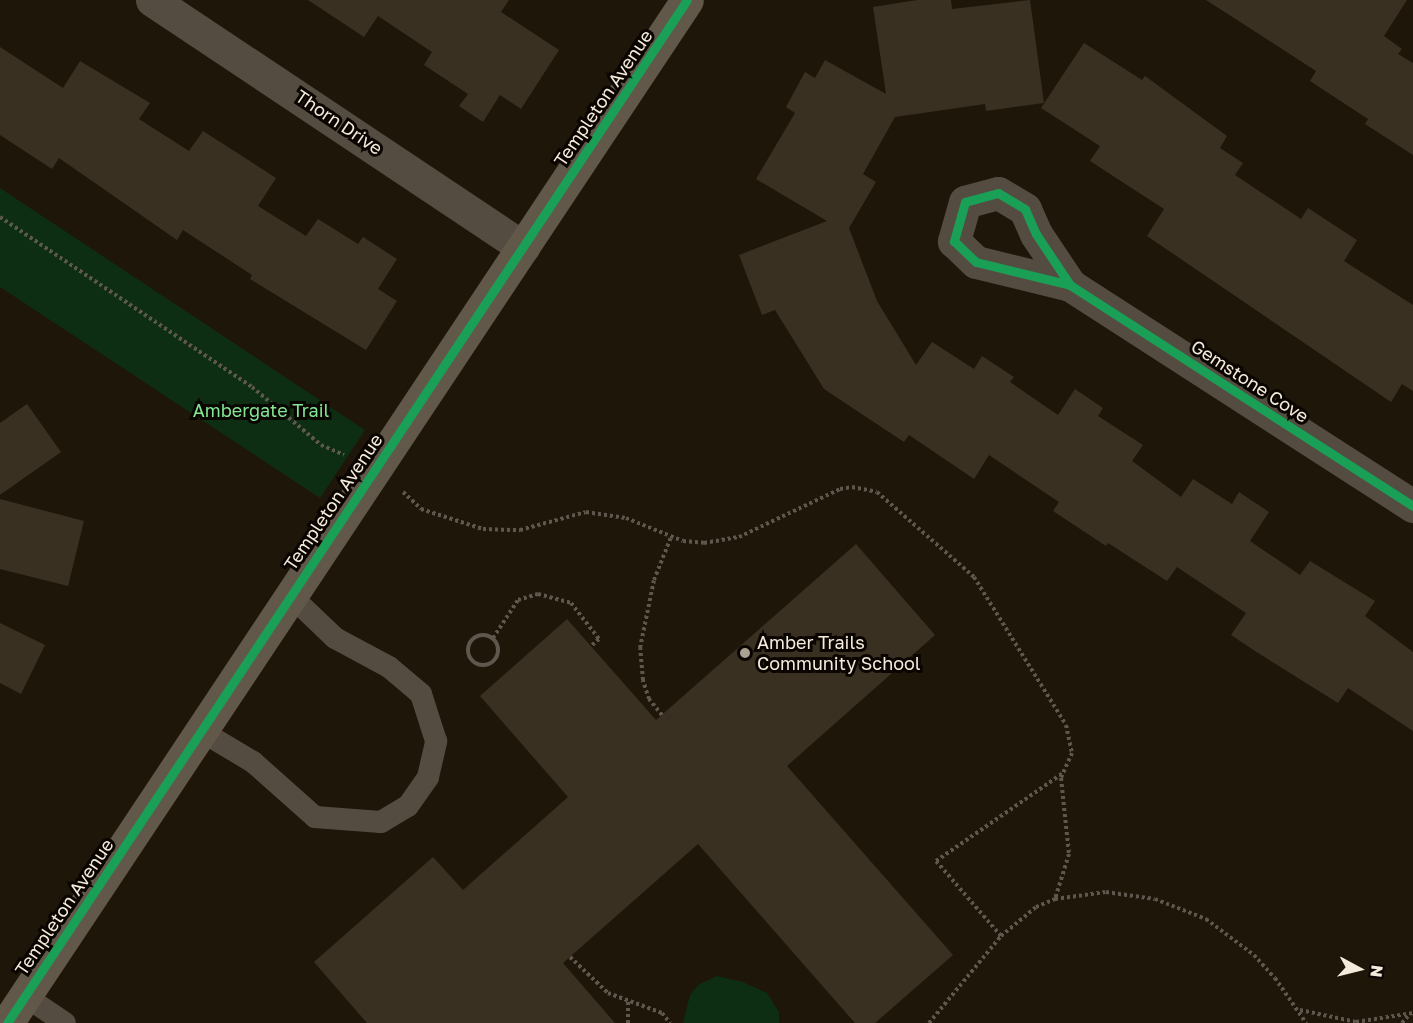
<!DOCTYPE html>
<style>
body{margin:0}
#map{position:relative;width:1413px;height:1023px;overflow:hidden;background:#1e1609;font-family:"Golos Text",sans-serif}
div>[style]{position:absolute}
.green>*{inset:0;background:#0e2e13}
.building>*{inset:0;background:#3a3021}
.path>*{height:4px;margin-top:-2px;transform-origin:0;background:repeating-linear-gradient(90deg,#5e574d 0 3px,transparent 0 6px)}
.path>.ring{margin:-2px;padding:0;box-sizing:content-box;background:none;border:4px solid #5e574d;border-radius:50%}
.lane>*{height:22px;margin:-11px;padding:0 11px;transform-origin:11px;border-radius:11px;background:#544c41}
.street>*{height:33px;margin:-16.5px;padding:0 16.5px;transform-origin:16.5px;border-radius:16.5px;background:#544c41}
.secondary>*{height:33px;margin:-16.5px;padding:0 16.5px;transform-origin:16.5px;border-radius:16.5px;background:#61584a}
.cycleway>*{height:9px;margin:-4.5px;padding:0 4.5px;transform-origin:4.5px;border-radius:4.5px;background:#1a9f57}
.dots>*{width:16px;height:16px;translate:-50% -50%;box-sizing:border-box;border:3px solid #0a0501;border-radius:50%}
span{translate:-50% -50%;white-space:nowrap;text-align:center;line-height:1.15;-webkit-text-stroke:6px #0a0501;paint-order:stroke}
.street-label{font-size:18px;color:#f5ebdd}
.park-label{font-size:18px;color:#82e792}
.poi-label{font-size:18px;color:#f5ebdd}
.left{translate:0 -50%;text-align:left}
.north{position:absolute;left:1329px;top:939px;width:60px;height:60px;-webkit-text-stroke:4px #0a0501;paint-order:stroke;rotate:97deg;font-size:16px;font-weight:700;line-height:24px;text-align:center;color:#f5ebdd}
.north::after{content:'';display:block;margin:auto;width:21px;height:27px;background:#f5ebdd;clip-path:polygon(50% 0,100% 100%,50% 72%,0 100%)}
</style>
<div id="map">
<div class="green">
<div style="clip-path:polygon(0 188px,365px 430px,320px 498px,0 287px)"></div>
<div style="clip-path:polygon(717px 976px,743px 982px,767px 993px,779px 1012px,779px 1023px,683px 1023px,690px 995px,698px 985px)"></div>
</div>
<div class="building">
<div style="clip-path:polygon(308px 0,509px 0,501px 12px,559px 50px,521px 109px,500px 95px,483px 122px,459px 106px,468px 94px,424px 65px,432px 52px,378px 16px,364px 37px)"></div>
<div style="clip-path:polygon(917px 0,951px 0,952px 9px,1030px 0,1044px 103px,986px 111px,985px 104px,895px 117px,863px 174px,876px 182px,849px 228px,877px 301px,916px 365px,932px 342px,974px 369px,982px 356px,1014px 377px,1010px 382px,1058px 415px,1075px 389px,1103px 408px,1098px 416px,1143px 445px,1132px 461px,1181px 497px,1193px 479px,1232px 504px,1239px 492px,1269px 512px,1250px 541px,1300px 575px,1310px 561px,1375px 601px,1365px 616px,1413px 652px,1413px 731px,1348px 688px,1338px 703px,1255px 651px,1231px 635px,1246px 613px,1177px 567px,1167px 581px,1108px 543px,1106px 546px,1053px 511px,1059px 502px,989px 455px,974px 479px,909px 435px,904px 442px,824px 389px,775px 310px,762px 315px,739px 255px,827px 221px,756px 179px,795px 113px,786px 107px,805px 72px,815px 78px,825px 60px,886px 94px,873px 7px)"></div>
<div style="clip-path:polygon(1206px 0,1407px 0,1384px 36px,1402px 49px,1398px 54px,1413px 63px,1413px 155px,1365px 124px,1368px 119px,1310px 81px,1316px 71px)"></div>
<div style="clip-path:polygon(1084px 43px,1142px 80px,1145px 76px,1227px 136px,1220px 148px,1243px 163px,1235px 175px,1301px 219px,1308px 208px,1357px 240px,1344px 261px,1413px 305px,1413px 391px,1402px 384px,1391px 402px,1147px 236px,1164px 209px,1090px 161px,1100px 146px,1041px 108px)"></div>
<div style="clip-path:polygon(0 47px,63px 88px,80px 61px,150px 103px,139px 119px,189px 151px,203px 131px,276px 178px,258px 206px,306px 236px,318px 219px,358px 244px,363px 237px,397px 259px,378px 289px,397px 301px,366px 350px,250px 279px,252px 275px,183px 230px,177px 240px,59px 158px,52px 169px,0 135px)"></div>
<div style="clip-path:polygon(27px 404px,61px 452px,0 495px,0 423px)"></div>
<div style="clip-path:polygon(0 499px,84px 521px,68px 586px,0 569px)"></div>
<div style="clip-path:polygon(856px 544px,935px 635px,787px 766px,953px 955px,875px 1023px,855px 1023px,698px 844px,563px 963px,615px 1023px,367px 1023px,314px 962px,433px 857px,463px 890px,568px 797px,480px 696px,567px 619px,656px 720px)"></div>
<div style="clip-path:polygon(0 623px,45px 645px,21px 694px,0 683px)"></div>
</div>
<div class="path">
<div style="left:0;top:217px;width:304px;rotate:34deg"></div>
<div style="left:252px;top:387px;width:90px;rotate:40deg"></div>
<div style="left:321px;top:445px;width:25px;rotate:23deg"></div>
<div style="left:403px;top:492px;width:25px;rotate:43deg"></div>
<div style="left:421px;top:509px;width:65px;rotate:17.9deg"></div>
<div style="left:483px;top:529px;width:37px;rotate:2deg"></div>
<div style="left:520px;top:530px;width:68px;rotate:-15.3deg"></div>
<div style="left:586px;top:512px;width:40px;rotate:8.5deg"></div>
<div style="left:626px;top:518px;width:61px;rotate:22deg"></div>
<div style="left:683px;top:541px;width:21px;rotate:5deg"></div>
<div style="left:704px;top:543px;width:36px;rotate:-10deg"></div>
<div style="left:739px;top:537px;width:112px;rotate:-25.4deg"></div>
<div style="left:840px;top:489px;width:12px;rotate:-9deg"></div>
<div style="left:852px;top:487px;width:25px;rotate:11deg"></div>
<div style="left:877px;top:492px;width:129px;rotate:41.2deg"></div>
<div style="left:974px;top:577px;width:174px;rotate:58.1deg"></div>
<div style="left:1066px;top:725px;width:29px;rotate:78deg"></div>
<div style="left:1072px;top:753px;width:27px;rotate:114deg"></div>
<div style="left:1061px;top:778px;width:76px;rotate:84deg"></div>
<div style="left:1069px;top:854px;width:47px;rotate:107.3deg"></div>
<div class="ring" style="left:468px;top:635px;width:26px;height:26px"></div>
<div style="left:493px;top:638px;width:45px;rotate:-56.7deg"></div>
<div style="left:518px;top:600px;width:21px;rotate:-17deg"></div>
<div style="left:538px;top:594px;width:34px;rotate:15deg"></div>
<div style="left:571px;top:603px;width:46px;rotate:52.1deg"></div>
<div style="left:599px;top:639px;width:11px;rotate:139deg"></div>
<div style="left:662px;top:715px;width:21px;rotate:-129deg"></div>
<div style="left:649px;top:699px;width:20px;rotate:-108deg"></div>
<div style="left:643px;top:680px;width:32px;rotate:-95deg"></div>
<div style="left:640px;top:648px;width:69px;rotate:-78.4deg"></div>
<div style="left:654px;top:580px;width:46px;rotate:-68.4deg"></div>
<div style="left:1001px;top:936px;width:99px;rotate:-130.9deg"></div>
<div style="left:936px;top:861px;width:155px;rotate:-34.7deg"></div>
<div style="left:570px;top:957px;width:52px;rotate:43.5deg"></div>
<div style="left:608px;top:993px;width:58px;rotate:20.3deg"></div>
<div style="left:662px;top:1013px;width:13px;rotate:51deg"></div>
<div style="left:628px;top:1002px;width:21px;rotate:90deg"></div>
<div style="left:1300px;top:1010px;width:57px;rotate:12.1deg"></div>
<div style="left:1356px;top:1022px;width:58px;rotate:-9deg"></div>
<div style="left:929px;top:1023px;width:113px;rotate:-50.4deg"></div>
<div style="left:1001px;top:936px;width:45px;rotate:-39.6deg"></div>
<div style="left:1036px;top:907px;width:21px;rotate:-23deg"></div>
<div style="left:1055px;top:899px;width:51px;rotate:-7.8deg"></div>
<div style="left:1106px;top:892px;width:49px;rotate:8.1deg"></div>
<div style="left:1155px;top:899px;width:55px;rotate:21.4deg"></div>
<div style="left:1206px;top:919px;width:60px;rotate:36.9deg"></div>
<div style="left:1254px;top:955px;width:31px;rotate:48deg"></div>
<div style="left:1275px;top:978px;width:55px;rotate:55.4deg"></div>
<div style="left:1402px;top:1023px;width:11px;rotate:-49deg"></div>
</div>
<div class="lane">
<div style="left:201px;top:731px;width:61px;rotate:30.8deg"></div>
<div style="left:253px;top:762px;width:83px;rotate:41.6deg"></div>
<div style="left:315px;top:817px;width:66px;rotate:4.3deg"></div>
<div style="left:381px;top:822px;width:31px;rotate:-31deg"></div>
<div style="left:408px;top:806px;width:35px;rotate:-55deg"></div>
<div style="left:428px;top:777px;width:37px;rotate:-77deg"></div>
<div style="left:436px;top:741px;width:49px;rotate:-107.7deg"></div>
<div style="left:421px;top:694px;width:42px;rotate:-139.8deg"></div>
<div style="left:389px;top:667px;width:61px;rotate:-151.8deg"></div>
<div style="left:335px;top:638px;width:61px;rotate:-136.3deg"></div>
<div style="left:25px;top:996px;width:48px;rotate:34deg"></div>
</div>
<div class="street">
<div style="left:152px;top:0;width:446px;rotate:33.7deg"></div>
<div style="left:1070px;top:285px;width:61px;rotate:-123.7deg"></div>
<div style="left:1036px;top:234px;width:27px;rotate:-114deg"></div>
<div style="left:1025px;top:209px;width:31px;rotate:-149deg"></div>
<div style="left:998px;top:193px;width:34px;rotate:165deg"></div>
<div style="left:965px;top:202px;width:41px;rotate:105.8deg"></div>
<div style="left:954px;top:241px;width:30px;rotate:44deg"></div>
<div style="left:976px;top:262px;width:97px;rotate:13.7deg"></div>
<div style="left:1070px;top:285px;width:408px;rotate:32.8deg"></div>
</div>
<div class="secondary">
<div style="left:7px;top:1023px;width:1228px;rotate:-56.39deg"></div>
</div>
<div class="cycleway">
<div style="left:1070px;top:285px;width:61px;rotate:-123.7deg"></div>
<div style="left:1036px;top:234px;width:27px;rotate:-114deg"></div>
<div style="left:1025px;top:209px;width:31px;rotate:-149deg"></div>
<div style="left:998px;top:193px;width:34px;rotate:165deg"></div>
<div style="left:965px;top:202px;width:41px;rotate:105.8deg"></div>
<div style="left:954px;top:241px;width:30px;rotate:44deg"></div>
<div style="left:976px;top:262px;width:97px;rotate:13.7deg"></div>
<div style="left:1070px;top:285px;width:408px;rotate:32.8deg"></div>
<div style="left:7px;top:1023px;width:1228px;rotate:-56.39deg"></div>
</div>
<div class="dots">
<div style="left:745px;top:653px;background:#aaa093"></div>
</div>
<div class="street-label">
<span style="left:603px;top:98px;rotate:-56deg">Templeton Avenue</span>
<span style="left:339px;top:122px;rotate:34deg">Thorn Drive</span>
<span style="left:1250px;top:381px;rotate:33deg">Gemstone Cove</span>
<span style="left:333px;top:502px;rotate:-56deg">Templeton Avenue</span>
<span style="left:64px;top:907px;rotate:-56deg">Templeton Avenue</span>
</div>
<div class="park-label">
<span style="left:261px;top:410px">Ambergate Trail</span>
</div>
<div class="poi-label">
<span class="left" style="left:757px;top:653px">Amber Trails<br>Community School</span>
</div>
<div class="north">N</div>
</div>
